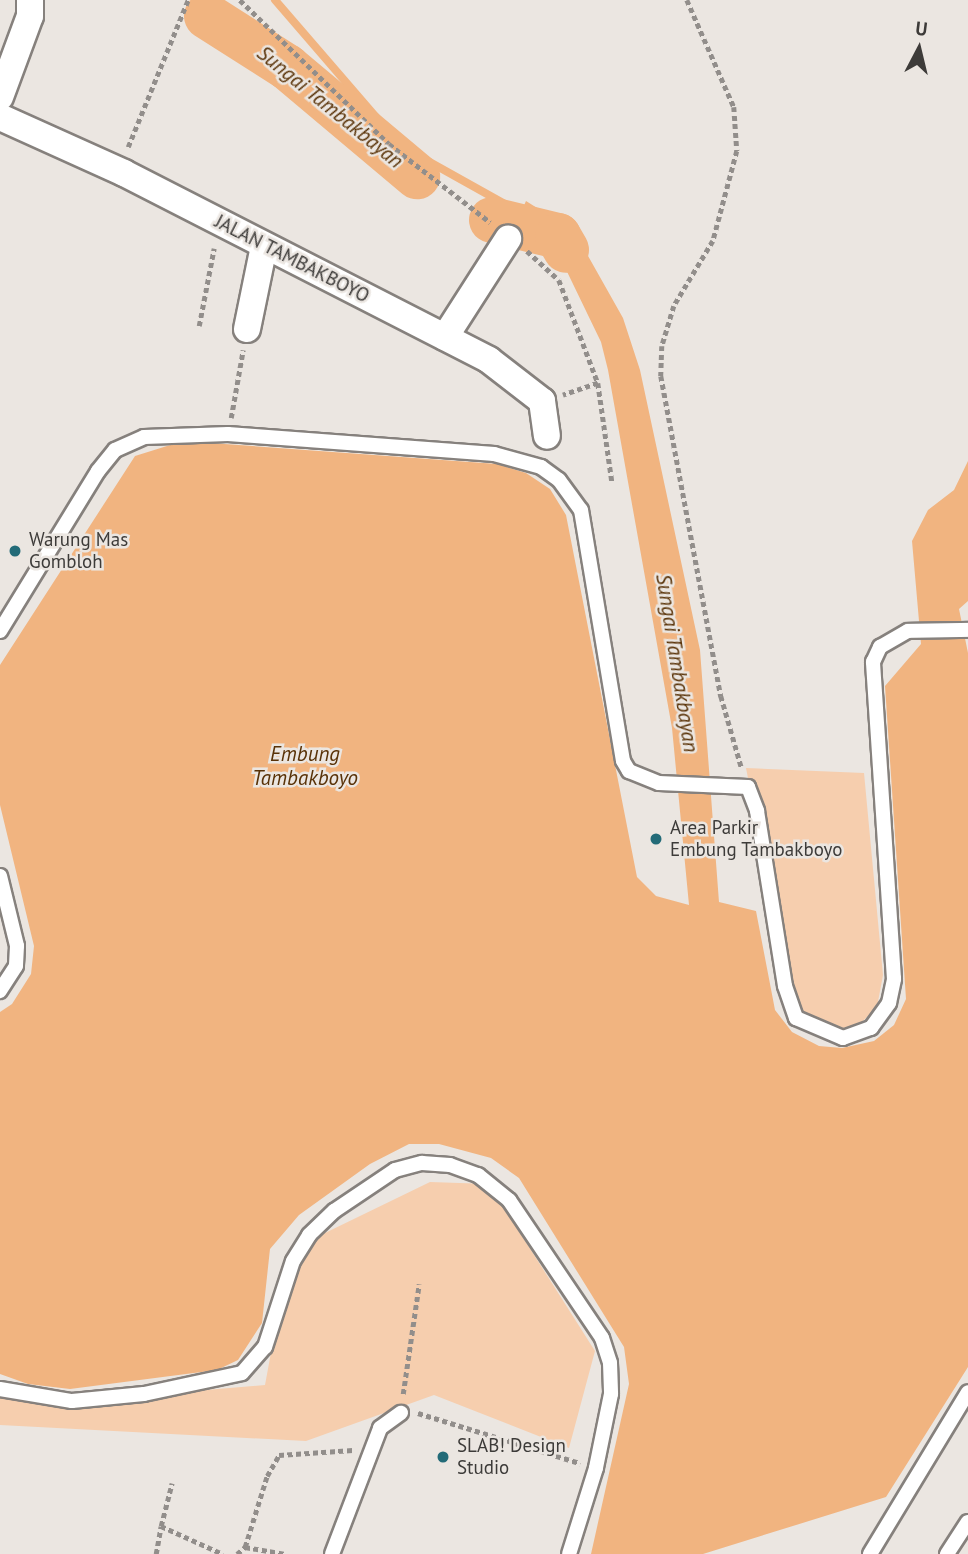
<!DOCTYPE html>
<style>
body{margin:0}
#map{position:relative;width:968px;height:1554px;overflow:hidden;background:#ebe6e1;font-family:"PT Sans",sans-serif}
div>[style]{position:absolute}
.green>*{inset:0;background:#f6ceae}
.water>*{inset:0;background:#f1b480}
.stream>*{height:8px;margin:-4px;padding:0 4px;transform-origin:4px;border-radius:4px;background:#f1b480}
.river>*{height:46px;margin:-23px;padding:0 23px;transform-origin:23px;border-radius:23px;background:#f1b480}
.path>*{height:4.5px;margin-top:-2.25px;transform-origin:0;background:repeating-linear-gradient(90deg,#928e8b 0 5px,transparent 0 8.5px)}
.roads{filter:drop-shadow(2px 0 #86817d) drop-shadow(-2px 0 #86817d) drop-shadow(0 2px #86817d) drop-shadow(0 -2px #86817d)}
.service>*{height:14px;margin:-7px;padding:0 7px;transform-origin:7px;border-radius:7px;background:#fff}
.minor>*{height:26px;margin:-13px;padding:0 13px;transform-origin:13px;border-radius:13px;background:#fff}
.dots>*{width:19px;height:19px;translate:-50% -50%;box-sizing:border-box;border:4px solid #ebe6e1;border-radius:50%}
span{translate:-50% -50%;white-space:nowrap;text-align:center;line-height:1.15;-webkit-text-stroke:5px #ebe6e1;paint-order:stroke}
.street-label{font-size:19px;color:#3d3b39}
.poi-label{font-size:19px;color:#3d3b39}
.left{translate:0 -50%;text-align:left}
.water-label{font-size:21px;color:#593207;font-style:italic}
.north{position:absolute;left:884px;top:14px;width:70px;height:70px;-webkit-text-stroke:5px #ebe6e1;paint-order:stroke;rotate:7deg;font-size:19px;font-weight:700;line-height:28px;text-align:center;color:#3d3b39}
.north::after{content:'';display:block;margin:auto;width:24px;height:32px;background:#3d3b39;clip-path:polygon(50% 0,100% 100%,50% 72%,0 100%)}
</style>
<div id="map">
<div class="green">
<div style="clip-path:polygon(746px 768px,864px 773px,883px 975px,877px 1007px,857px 1027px,838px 1029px,803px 1017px,790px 992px)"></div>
<div style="clip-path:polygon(430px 1182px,489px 1184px,595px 1351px,569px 1448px,434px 1395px,306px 1441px,0 1425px,0 1385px,88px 1400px,265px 1385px,290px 1250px)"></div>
</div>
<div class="water">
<div style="clip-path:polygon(526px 201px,574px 231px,623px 318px,640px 370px,700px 650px,719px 902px,756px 911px,775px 1010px,792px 1032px,819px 1046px,842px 1048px,874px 1041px,894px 1025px,906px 999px,885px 686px,921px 644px,912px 541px,928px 510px,954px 490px,968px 461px,968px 601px,959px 609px,968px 653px,968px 1367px,886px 1497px,703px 1554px,591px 1554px,629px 1384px,624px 1347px,519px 1178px,491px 1158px,439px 1144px,409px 1144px,370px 1164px,299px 1215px,270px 1249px,262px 1323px,238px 1360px,217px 1370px,70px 1389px,28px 1384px,0 1374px,0 1012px,12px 1004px,31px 974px,34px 946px,0 805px,0 665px,135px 456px,183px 441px,497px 464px,526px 473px,550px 489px,566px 515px,637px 877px,656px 896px,689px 905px,672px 728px,608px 370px,601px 342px,558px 253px,510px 236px)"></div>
</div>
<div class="stream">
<div style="left:275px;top:0;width:193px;rotate:49.2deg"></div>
<div style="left:401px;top:146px;width:148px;rotate:29.2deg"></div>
</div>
<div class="river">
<div style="left:207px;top:16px;width:95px;rotate:32.5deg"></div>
<div style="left:287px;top:67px;width:170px;rotate:40deg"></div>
<div style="left:492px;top:220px;width:68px;rotate:13.6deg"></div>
<div style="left:558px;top:236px;width:16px;rotate:60deg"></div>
</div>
<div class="path">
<div style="left:240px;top:0;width:207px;rotate:44deg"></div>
<div style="left:389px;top:144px;width:128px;rotate:37.7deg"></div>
<div style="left:687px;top:0;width:117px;rotate:66.3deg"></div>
<div style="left:734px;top:107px;width:44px;rotate:86.1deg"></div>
<div style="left:737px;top:151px;width:93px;rotate:104.9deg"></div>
<div style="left:713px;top:241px;width:76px;rotate:121deg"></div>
<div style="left:674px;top:306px;width:42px;rotate:106.7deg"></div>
<div style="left:662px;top:346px;width:30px;rotate:92deg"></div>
<div style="left:661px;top:376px;width:326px;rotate:79.4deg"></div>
<div style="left:721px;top:696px;width:76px;rotate:74deg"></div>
<div style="left:128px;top:147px;width:159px;rotate:-67.8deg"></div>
<div style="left:527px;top:251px;width:43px;rotate:42.2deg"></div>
<div style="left:559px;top:280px;width:110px;rotate:69.3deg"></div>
<div style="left:598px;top:383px;width:37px;rotate:161deg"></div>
<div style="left:199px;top:326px;width:79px;rotate:-79.1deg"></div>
<div style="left:598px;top:383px;width:99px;rotate:81.9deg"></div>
<div style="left:231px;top:418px;width:69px;rotate:-80deg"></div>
<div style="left:403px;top:1394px;width:111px;rotate:-81.7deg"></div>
<div style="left:418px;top:1413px;width:170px;rotate:17.2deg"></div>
<div style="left:161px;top:1526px;width:44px;rotate:-75.7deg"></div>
<div style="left:245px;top:1547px;width:41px;rotate:9.9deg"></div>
<div style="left:156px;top:1554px;width:28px;rotate:-80deg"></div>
<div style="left:161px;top:1526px;width:68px;rotate:24.3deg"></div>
<div style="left:237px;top:1554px;width:11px;rotate:-41deg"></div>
<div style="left:245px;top:1547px;width:74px;rotate:-72.8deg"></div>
<div style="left:267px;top:1476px;width:24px;rotate:-60deg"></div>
<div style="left:279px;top:1455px;width:74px;rotate:-3.9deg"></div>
</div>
<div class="roads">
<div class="service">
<div style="left:0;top:631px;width:188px;rotate:-58.5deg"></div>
<div style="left:98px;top:471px;width:27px;rotate:-51deg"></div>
<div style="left:115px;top:450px;width:32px;rotate:-24deg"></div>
<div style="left:144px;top:437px;width:84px;rotate:-2deg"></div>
<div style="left:228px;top:434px;width:267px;rotate:4.3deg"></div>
<div style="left:494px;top:454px;width:49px;rotate:15.5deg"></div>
<div style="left:541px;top:467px;width:22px;rotate:36deg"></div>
<div style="left:559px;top:480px;width:37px;rotate:54deg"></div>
<div style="left:581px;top:510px;width:254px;rotate:80.5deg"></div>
<div style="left:623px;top:761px;width:12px;rotate:59deg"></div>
<div style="left:629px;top:771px;width:32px;rotate:22deg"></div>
<div style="left:659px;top:783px;width:89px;rotate:2.6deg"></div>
<div style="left:748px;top:787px;width:26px;rotate:69deg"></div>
<div style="left:757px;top:811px;width:177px;rotate:80.9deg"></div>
<div style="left:785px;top:986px;width:34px;rotate:71deg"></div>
<div style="left:796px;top:1018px;width:51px;rotate:23.1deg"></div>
<div style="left:843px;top:1038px;width:30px;rotate:-20deg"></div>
<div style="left:871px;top:1028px;width:31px;rotate:-54deg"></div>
<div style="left:889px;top:1003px;width:25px;rotate:-78deg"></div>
<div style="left:894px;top:979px;width:318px;rotate:-93.8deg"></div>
<div style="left:873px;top:662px;width:17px;rotate:-65deg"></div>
<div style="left:880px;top:647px;width:32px;rotate:-30deg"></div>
<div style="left:908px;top:631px;width:60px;rotate:-1deg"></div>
<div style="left:0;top:876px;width:72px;rotate:76.3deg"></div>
<div style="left:17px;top:946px;width:20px;rotate:93deg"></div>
<div style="left:16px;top:966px;width:30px;rotate:123deg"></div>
<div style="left:0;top:1389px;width:73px;rotate:9.5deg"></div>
<div style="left:72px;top:1401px;width:72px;rotate:-5.6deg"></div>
<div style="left:144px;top:1394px;width:100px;rotate:-12.1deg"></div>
<div style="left:242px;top:1373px;width:35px;rotate:-49deg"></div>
<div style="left:265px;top:1347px;width:90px;rotate:-72deg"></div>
<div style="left:293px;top:1261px;width:31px;rotate:-58deg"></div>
<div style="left:309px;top:1235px;width:35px;rotate:-44deg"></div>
<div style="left:334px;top:1211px;width:73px;rotate:-33.9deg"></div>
<div style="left:395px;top:1170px;width:28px;rotate:-15deg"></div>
<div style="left:422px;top:1163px;width:28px;rotate:4deg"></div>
<div style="left:450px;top:1165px;width:30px;rotate:20deg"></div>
<div style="left:478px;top:1175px;width:40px;rotate:39deg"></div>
<div style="left:509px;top:1200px;width:166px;rotate:56deg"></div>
<div style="left:602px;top:1338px;width:26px;rotate:72deg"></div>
<div style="left:610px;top:1363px;width:31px;rotate:88deg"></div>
<div style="left:611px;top:1394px;width:76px;rotate:101.5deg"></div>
<div style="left:596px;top:1468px;width:90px;rotate:107.4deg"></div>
<div style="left:332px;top:1554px;width:135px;rotate:-69.1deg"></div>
<div style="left:380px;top:1428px;width:26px;rotate:-36deg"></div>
<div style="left:870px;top:1554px;width:189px;rotate:-58.8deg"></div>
<div style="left:947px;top:1554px;width:38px;rotate:-57deg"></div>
</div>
<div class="minor">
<div style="left:0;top:97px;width:86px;rotate:-69.7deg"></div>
<div style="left:30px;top:16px;width:16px;rotate:-90deg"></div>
<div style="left:0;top:117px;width:136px;rotate:24.3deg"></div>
<div style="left:124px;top:173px;width:410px;rotate:27.1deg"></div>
<div style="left:489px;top:360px;width:67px;rotate:37.7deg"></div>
<div style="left:542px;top:401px;width:35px;rotate:82deg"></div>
<div style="left:247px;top:329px;width:85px;rotate:-78.4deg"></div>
<div style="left:445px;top:337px;width:117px;rotate:-57.3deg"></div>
</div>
</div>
<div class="dots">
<div style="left:15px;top:551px;background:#236b78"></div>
<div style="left:656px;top:839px;background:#236b78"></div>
<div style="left:443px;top:1457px;background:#236b78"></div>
</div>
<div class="street-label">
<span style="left:292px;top:259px;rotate:27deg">JALAN TAMBAKBOYO</span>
</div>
<div class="poi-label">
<span class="left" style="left:29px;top:551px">Warung Mas<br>Gombloh</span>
<span class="left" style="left:670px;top:839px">Area Parkir<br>Embung Tambakboyo</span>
<span class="left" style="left:457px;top:1457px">SLAB! Design<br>Studio</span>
</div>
<div class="water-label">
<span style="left:330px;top:107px;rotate:39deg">Sungai Tambakbayan</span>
<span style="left:677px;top:663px;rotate:81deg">Sungai Tambakbayan</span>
<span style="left:305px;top:766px">Embung<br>Tambakboyo</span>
</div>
<div class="north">U</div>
</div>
